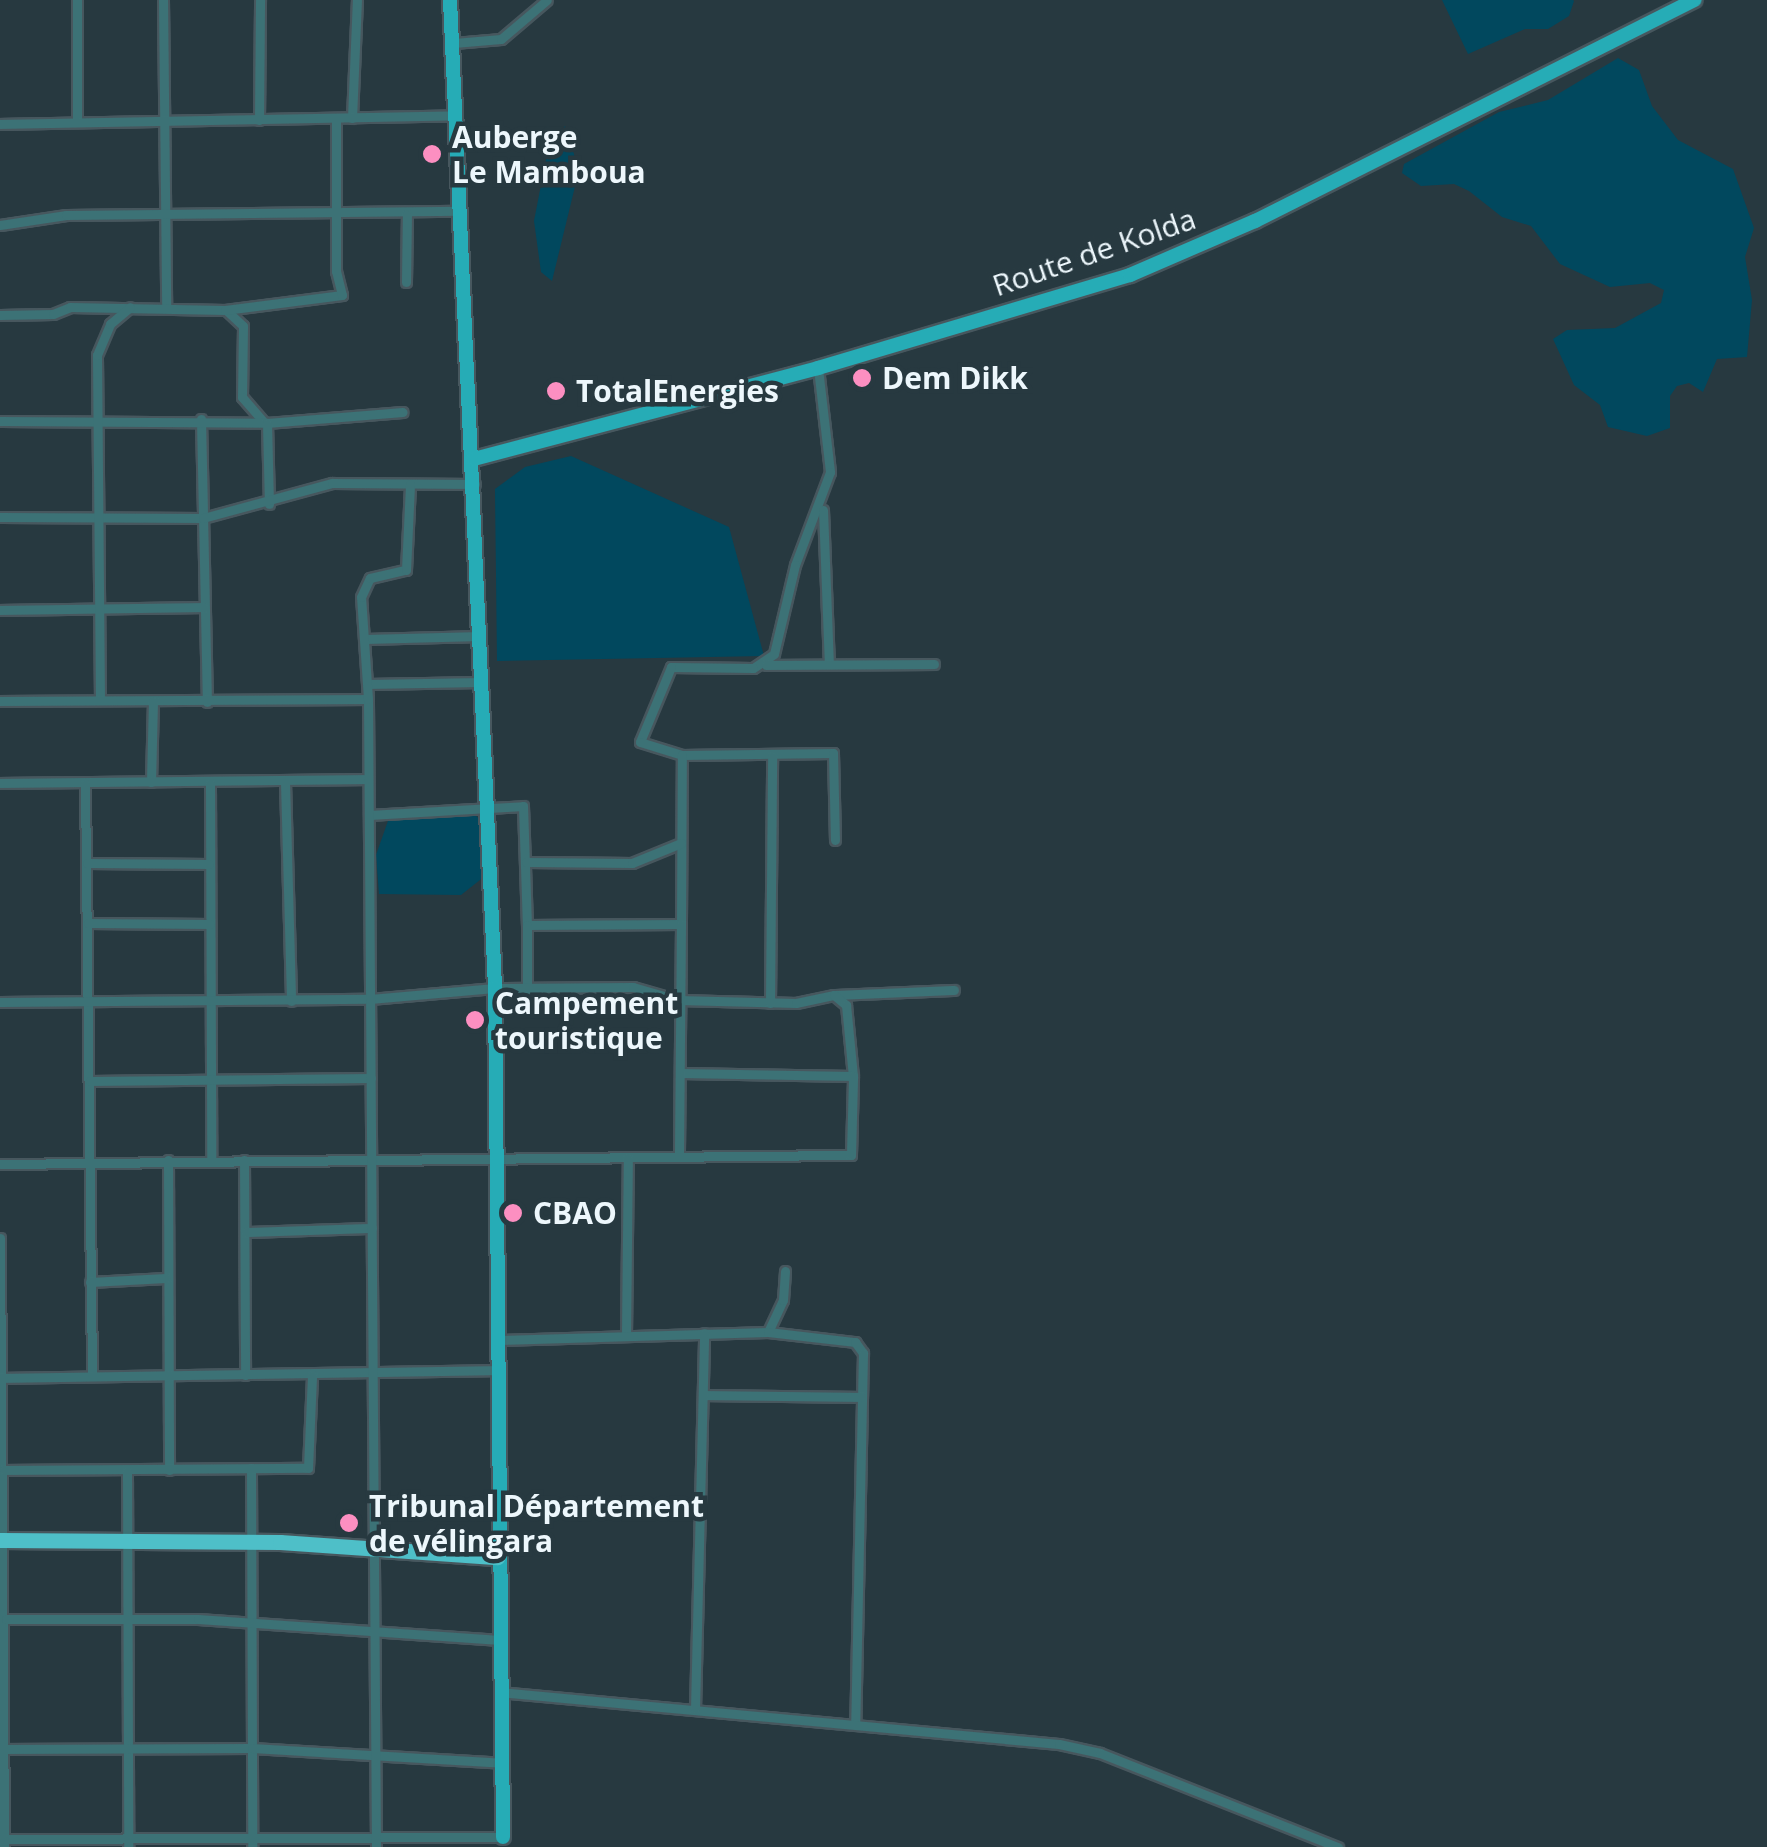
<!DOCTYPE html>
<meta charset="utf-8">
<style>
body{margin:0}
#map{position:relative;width:1767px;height:1847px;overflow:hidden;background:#273940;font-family:"Open Sans",sans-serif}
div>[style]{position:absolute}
.green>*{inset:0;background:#01485e}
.roads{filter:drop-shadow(2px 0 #47575e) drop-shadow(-2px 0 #47575e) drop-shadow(0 2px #47575e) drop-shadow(0 -2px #47575e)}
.street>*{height:9px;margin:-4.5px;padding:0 4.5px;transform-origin:4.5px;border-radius:4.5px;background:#3c7276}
.primary>*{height:14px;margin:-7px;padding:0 7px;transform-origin:7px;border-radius:7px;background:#26acb6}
.highway>*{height:15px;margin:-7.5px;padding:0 7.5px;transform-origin:7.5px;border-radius:7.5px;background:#4ebfc8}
.dots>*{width:28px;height:28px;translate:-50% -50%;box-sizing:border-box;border:5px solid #273940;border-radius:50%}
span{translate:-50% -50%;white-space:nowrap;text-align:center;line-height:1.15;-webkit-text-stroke:9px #273940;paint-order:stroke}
.poi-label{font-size:30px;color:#edf7fc;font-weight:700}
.left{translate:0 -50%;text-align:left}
.street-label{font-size:30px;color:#edf7fc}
</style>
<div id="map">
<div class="green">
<div style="clip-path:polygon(1442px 0,1573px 0,1574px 1px,1569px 16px,1548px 29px,1525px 29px,1468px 54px)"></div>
<div style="clip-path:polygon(1618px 58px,1639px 70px,1652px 106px,1678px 140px,1733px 169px,1754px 228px,1745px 257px,1752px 300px,1747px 357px,1717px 359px,1703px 392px,1689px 383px,1677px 386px,1670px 396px,1670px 428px,1647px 436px,1608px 427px,1600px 405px,1574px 385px,1553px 339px,1567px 330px,1615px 328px,1661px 303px,1664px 290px,1650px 283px,1610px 287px,1560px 264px,1531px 226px,1502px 217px,1469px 191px,1454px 184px,1421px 186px,1402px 173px,1404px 164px,1499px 112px,1548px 100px)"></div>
<div style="clip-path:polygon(565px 126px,579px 170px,552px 281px,541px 272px,534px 221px,549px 144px)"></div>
<div style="clip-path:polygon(571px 456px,729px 527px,764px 656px,497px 661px,495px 489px,525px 467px)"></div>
<div style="clip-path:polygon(476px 816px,482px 821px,485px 876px,461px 895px,379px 894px,376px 855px,389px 818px)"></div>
</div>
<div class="roads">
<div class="street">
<div style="left:163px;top:0;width:305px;rotate:89.4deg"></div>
<div style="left:454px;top:43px;width:47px;rotate:-4.9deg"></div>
<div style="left:501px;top:39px;width:60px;rotate:-40.3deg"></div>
<div style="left:352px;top:118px;width:118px;rotate:-87.6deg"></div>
<div style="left:259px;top:120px;width:120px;rotate:-89.5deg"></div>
<div style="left:77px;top:121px;width:121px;rotate:-90deg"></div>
<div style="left:0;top:124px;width:457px;rotate:-1.1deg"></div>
<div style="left:0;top:225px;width:67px;rotate:-8.6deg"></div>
<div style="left:66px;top:215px;width:395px;rotate:-0.6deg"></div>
<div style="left:406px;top:282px;width:68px;rotate:-89.2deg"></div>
<div style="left:226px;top:310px;width:23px;rotate:43deg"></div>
<div style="left:243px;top:326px;width:71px;rotate:90.8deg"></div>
<div style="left:242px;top:397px;width:33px;rotate:49deg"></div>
<div style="left:0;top:315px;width:53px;rotate:-1.1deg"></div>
<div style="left:53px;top:314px;width:18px;rotate:-22deg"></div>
<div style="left:70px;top:307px;width:155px;rotate:1.1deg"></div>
<div style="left:225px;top:310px;width:118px;rotate:-7.3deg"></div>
<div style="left:342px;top:295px;width:25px;rotate:-104deg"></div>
<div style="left:336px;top:271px;width:152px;rotate:-90deg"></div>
<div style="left:818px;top:368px;width:105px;rotate:83.4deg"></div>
<div style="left:830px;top:472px;width:99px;rotate:110.6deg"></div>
<div style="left:795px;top:565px;width:91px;rotate:103.3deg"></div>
<div style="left:774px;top:654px;width:25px;rotate:146deg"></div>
<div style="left:753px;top:668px;width:82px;rotate:-179.3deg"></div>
<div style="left:671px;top:667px;width:81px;rotate:112.5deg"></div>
<div style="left:640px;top:742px;width:44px;rotate:17.2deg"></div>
<div style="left:682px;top:755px;width:151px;rotate:-0.8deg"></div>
<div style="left:833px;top:753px;width:87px;rotate:88.7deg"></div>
<div style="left:201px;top:419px;width:283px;rotate:88.8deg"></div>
<div style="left:0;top:421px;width:267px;rotate:0.4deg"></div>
<div style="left:267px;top:423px;width:136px;rotate:-4.6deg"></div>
<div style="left:267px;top:423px;width:81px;rotate:88.6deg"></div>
<div style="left:823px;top:510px;width:154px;rotate:87.8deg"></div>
<div style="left:0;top:517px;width:203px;rotate:0.3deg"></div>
<div style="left:203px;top:518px;width:134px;rotate:-15.2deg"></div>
<div style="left:332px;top:483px;width:143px;rotate:0.4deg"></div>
<div style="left:0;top:610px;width:203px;rotate:-0.8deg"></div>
<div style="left:365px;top:639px;width:116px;rotate:-1.5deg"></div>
<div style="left:766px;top:665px;width:168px;rotate:-0.3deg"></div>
<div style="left:367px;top:684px;width:115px;rotate:-1deg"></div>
<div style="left:100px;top:700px;width:345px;rotate:-90.5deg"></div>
<div style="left:97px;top:355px;width:34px;rotate:-67deg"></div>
<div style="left:110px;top:324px;width:26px;rotate:-40deg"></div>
<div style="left:0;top:701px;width:368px;rotate:-0.3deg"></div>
<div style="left:151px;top:782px;width:81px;rotate:-88.6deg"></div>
<div style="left:285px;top:782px;width:219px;rotate:88.4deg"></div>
<div style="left:0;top:783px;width:368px;rotate:-0.6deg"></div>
<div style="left:210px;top:783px;width:376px;rotate:89.8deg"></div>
<div style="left:85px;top:784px;width:592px;rotate:89.32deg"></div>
<div style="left:369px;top:815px;width:154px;rotate:-3.3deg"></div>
<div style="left:523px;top:806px;width:119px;rotate:88.1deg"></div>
<div style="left:527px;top:925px;width:154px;rotate:-0.4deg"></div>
<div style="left:681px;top:924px;width:169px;rotate:-89.7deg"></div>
<div style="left:526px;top:862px;width:106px;rotate:0.5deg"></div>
<div style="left:632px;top:863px;width:53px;rotate:-22.2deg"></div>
<div style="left:87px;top:863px;width:122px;rotate:0.5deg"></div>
<div style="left:88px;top:923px;width:122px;rotate:0.5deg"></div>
<div style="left:527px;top:925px;width:64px;rotate:90deg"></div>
<div style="left:834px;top:995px;width:120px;rotate:-2.4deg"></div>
<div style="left:0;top:1002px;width:370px;rotate:-0.5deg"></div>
<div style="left:370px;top:999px;width:125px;rotate:-5deg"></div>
<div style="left:495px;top:988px;width:138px;rotate:-0.4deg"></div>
<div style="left:633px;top:987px;width:47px;rotate:16.1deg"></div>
<div style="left:678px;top:1000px;width:118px;rotate:1.5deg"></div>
<div style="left:796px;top:1003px;width:39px;rotate:-12deg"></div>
<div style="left:834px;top:995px;width:16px;rotate:40deg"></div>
<div style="left:846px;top:1005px;width:71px;rotate:84.4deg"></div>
<div style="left:853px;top:1076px;width:173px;rotate:-179deg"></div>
<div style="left:770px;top:1003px;width:247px;rotate:-89.5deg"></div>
<div style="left:90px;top:1081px;width:281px;rotate:-0.6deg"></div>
<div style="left:679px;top:1154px;width:230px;rotate:-89.5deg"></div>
<div style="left:168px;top:1160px;width:310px;rotate:89.8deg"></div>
<div style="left:244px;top:1160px;width:215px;rotate:89.7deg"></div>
<div style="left:0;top:1164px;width:851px;rotate:-0.61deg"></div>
<div style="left:851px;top:1155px;width:79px;rotate:-88.5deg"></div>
<div style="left:245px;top:1232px;width:127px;rotate:-1.8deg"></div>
<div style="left:0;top:1238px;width:609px;rotate:89.62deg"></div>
<div style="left:90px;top:1282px;width:76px;rotate:-3deg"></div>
<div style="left:768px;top:1332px;width:35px;rotate:-65deg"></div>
<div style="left:783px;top:1300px;width:29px;rotate:-86deg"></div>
<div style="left:626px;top:1336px;width:178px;rotate:-89.4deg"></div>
<div style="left:500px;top:1340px;width:268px;rotate:-1.7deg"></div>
<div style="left:768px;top:1332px;width:88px;rotate:6.6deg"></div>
<div style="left:855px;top:1342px;width:14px;rotate:54deg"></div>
<div style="left:863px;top:1353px;width:370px;rotate:91.2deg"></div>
<div style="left:0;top:1378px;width:500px;rotate:-0.92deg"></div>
<div style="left:704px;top:1395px;width:156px;rotate:0.7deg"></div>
<div style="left:251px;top:1468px;width:379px;rotate:89.8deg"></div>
<div style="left:4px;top:1470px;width:304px;rotate:-0.4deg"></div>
<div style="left:308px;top:1468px;width:93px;rotate:-87.5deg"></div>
<div style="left:127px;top:1471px;width:376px;rotate:89.8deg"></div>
<div style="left:6px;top:1619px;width:192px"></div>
<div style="left:198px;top:1619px;width:299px;rotate:4deg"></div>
<div style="left:499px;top:1692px;width:562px;rotate:5.31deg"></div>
<div style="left:1059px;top:1744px;width:42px;rotate:12.4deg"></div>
<div style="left:1100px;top:1753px;width:256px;rotate:21.6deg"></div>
<div style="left:695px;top:1709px;width:376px;rotate:-88.6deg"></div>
<div style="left:0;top:1749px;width:252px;rotate:-0.2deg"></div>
<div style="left:252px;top:1748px;width:250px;rotate:3.4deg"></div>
<div style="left:0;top:1839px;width:503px;rotate:-0.23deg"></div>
<div style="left:376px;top:1847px;width:1148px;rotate:-90.4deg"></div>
<div style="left:368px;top:699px;width:102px;rotate:-93.9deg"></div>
<div style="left:361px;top:597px;width:21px;rotate:-65deg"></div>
<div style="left:370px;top:578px;width:37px;rotate:-13deg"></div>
<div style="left:406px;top:570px;width:86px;rotate:-87.3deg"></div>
</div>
<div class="primary">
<div style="left:450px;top:0;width:989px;rotate:87.39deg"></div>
<div style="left:495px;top:988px;width:849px;rotate:89.46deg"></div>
<div style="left:474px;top:459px;width:356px;rotate:-14.8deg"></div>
<div style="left:818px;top:368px;width:326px;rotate:-16.6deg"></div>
<div style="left:1130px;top:275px;width:136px;rotate:-23.4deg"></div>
<div style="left:1255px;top:221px;width:492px;rotate:-26.7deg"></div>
</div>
<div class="highway">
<div style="left:0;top:1540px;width:280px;rotate:0.4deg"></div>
<div style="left:280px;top:1542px;width:218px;rotate:4deg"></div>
</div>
</div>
<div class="dots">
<div style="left:432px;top:154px;background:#fc8fc1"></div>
<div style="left:862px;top:378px;background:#fc8fc1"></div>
<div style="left:556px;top:391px;background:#fc8fc1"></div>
<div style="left:475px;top:1020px;background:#fc8fc1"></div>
<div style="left:513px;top:1213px;background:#fc8fc1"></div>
<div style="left:349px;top:1523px;background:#fc8fc1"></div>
</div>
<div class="poi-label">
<span class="left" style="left:452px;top:154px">Auberge<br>Le Mamboua</span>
<span class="left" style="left:882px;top:378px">Dem Dikk</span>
<span class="left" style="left:576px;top:391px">TotalEnergies</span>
<span class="left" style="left:495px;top:1020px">Campement<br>touristique</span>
<span class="left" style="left:533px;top:1213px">CBAO</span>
<span class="left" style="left:369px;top:1523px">Tribunal Département<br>de vélingara</span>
</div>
<div class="street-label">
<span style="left:1094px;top:252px;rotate:-19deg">Route de Kolda</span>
</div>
</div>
